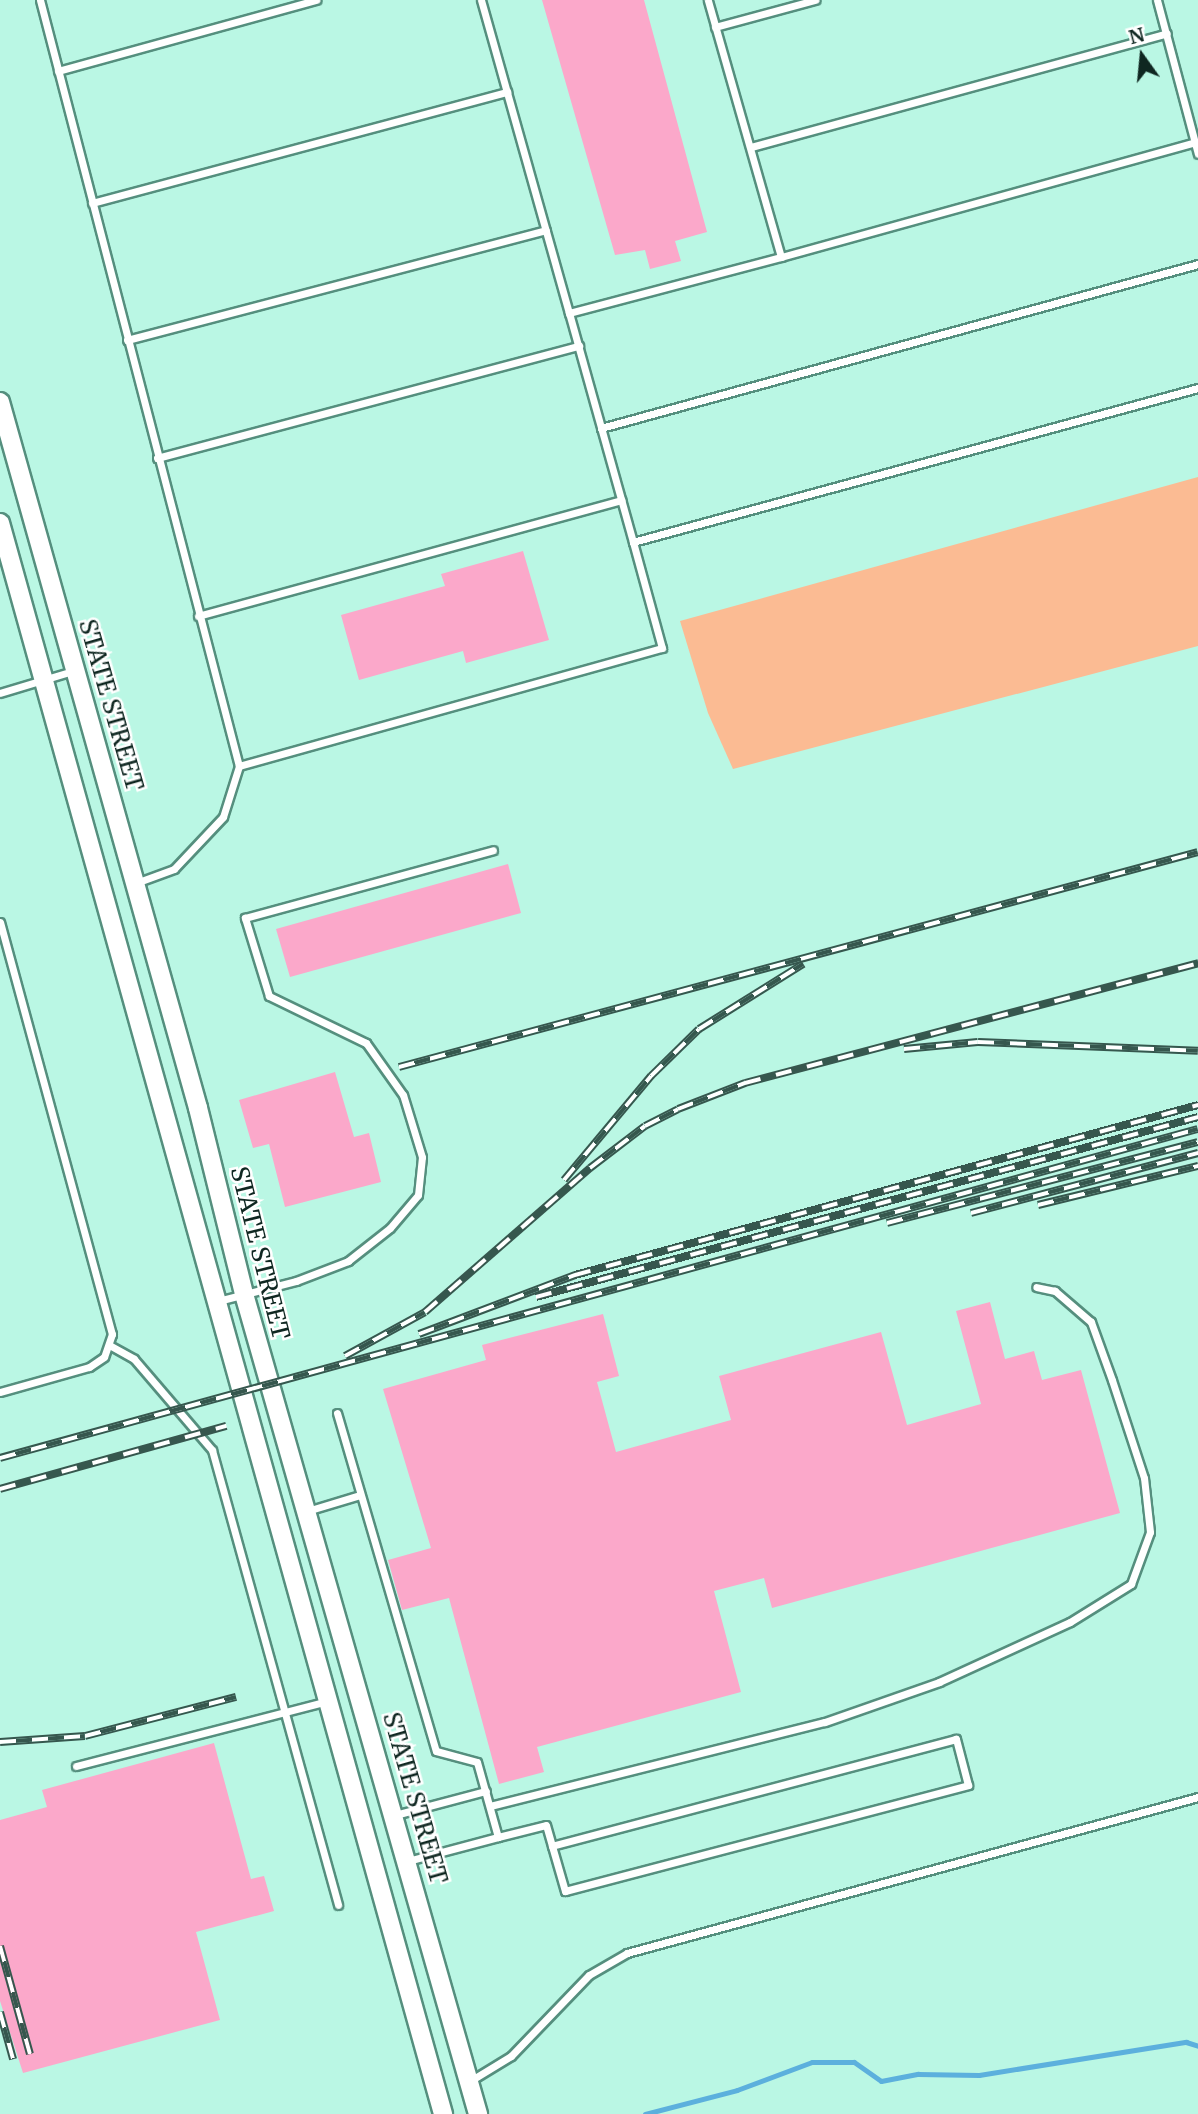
<!DOCTYPE html>
<style>
body{margin:0}
#map{position:relative;width:1198px;height:2114px;overflow:hidden;background:#baf7e4;font-family:Merriweather,serif}
div>[style]{position:absolute}
.green>*{inset:0;background:#fbbb93}
.stream>*{height:5px;margin:-2.5px;padding:0 2.5px;transform-origin:2.5px;border-radius:2.5px;background:#5cb0dd}
.building>*{inset:0;background:#fba8ca}
.roads{filter:drop-shadow(2px 0 #558f7e) drop-shadow(-2px 0 #558f7e) drop-shadow(0 2px #558f7e) drop-shadow(0 -2px #558f7e)}
.service>*{height:7px;margin:-3.5px;padding:0 3.5px;transform-origin:3.5px;border-radius:3.5px;background:#fff}
.tertiary>*{height:18px;margin:-9px;padding:0 9px;transform-origin:9px;border-radius:9px;background:#fff}
.rail>*{height:8px;margin-top:-4px;transform-origin:0;background:repeating-linear-gradient(90deg,#fff 0 16px,#36574e 0 32px);box-sizing:border-box;border-block:2px solid #36574e}
span{translate:-50% -50%;white-space:nowrap;text-align:center;line-height:1.15;-webkit-text-stroke:5px #fff;paint-order:stroke}
.street-label{font-size:24px;color:#0f2721}
.north{position:absolute;left:1107px;top:21px;width:70px;height:70px;-webkit-text-stroke:5px #fff;paint-order:stroke;rotate:345deg;font-size:19px;font-weight:700;line-height:28px;text-align:center;color:#0f2721}
.north::after{content:'';display:block;margin:auto;width:24px;height:32px;background:#0f2721;clip-path:polygon(50% 0,100% 100%,50% 72%,0 100%)}
</style>
<div id="map">
<div class="green">
<div style="clip-path:polygon(1198px 477px,1198px 646px,733px 769px,708px 713px,680px 621px)"></div>
</div>
<div class="stream">
<div style="left:645px;top:2114px;width:95px;rotate:-14.6deg"></div>
<div style="left:737px;top:2090px;width:80px;rotate:-20.5deg"></div>
<div style="left:812px;top:2062px;width:42px"></div>
<div style="left:854px;top:2062px;width:33px;rotate:35deg"></div>
<div style="left:881px;top:2081px;width:38px;rotate:-11deg"></div>
<div style="left:918px;top:2074px;width:61px;rotate:0.9deg"></div>
<div style="left:979px;top:2075px;width:210px;rotate:-9.1deg"></div>
<div style="left:1186px;top:2042px;width:13px;rotate:18deg"></div>
</div>
<div class="building">
<div style="clip-path:polygon(542px 0,644px 0,707px 232px,675px 241px,681px 261px,650px 269px,645px 250px,615px 255px)"></div>
<div style="clip-path:polygon(523px 551px,549px 640px,466px 663px,463px 651px,359px 680px,341px 615px,445px 586px,441px 574px)"></div>
<div style="clip-path:polygon(508px 864px,521px 913px,290px 977px,276px 929px)"></div>
<div style="clip-path:polygon(335px 1072px,354px 1137px,369px 1133px,381px 1182px,285px 1207px,269px 1144px,253px 1148px,239px 1100px)"></div>
<div style="clip-path:polygon(990px 1302px,1005px 1359px,1034px 1351px,1042px 1380px,1081px 1370px,1120px 1513px,772px 1608px,764px 1578px,714px 1591px,741px 1692px,537px 1747px,544px 1772px,499px 1784px,449px 1598px,402px 1610px,388px 1560px,431px 1548px,383px 1389px,486px 1360px,482px 1345px,603px 1314px,619px 1376px,597px 1382px,616px 1452px,731px 1420px,719px 1376px,881px 1332px,907px 1425px,981px 1404px,956px 1311px)"></div>
<div style="clip-path:polygon(214px 1743px,251px 1879px,264px 1876px,274px 1911px,196px 1932px,220px 2020px,23px 2073px,0 2001px,0 1820px,47px 1807px,42px 1790px)"></div>
</div>
<div class="roads">
<div class="service">
<div style="left:40px;top:0;width:791px;rotate:75.44deg"></div>
<div style="left:239px;top:766px;width:53px;rotate:107.4deg"></div>
<div style="left:223px;top:817px;width:71px;rotate:133.3deg"></div>
<div style="left:174px;top:869px;width:40px;rotate:159.8deg"></div>
<div style="left:481px;top:0;width:325px;rotate:74.3deg"></div>
<div style="left:1157px;top:0;width:159px;rotate:75.1deg"></div>
<div style="left:715px;top:27px;width:104px;rotate:-15.1deg"></div>
<div style="left:58px;top:71px;width:268px;rotate:-15.4deg"></div>
<div style="left:751px;top:147px;width:431px;rotate:-15.3deg"></div>
<div style="left:92px;top:203px;width:430px;rotate:-15deg"></div>
<div style="left:781px;top:257px;width:430px;rotate:-15.5deg"></div>
<div style="left:127px;top:340px;width:433px;rotate:-14.7deg"></div>
<div style="left:601px;top:428px;width:619px;rotate:-15.36deg"></div>
<div style="left:157px;top:458px;width:437px;rotate:-14.9deg"></div>
<div style="left:633px;top:542px;width:238px;rotate:-105.6deg"></div>
<div style="left:569px;top:313px;width:219px;rotate:-14.8deg"></div>
<div style="left:781px;top:257px;width:267px;rotate:-105.9deg"></div>
<div style="left:198px;top:616px;width:439px;rotate:-15.3deg"></div>
<div style="left:0;top:693px;width:76px;rotate:-16.8deg"></div>
<div style="left:239px;top:766px;width:439px;rotate:-15.6deg"></div>
<div style="left:662px;top:648px;width:110px;rotate:-105.3deg"></div>
<div style="left:633px;top:542px;width:586px;rotate:-15.25deg"></div>
<div style="left:0;top:922px;width:427px;rotate:74.8deg"></div>
<div style="left:112px;top:1334px;width:24px;rotate:109deg"></div>
<div style="left:104px;top:1357px;width:18px;rotate:146deg"></div>
<div style="left:89px;top:1367px;width:92px;rotate:164.3deg"></div>
<div style="left:218px;top:1301px;width:81px;rotate:-14.4deg"></div>
<div style="left:296px;top:1281px;width:56px;rotate:-21deg"></div>
<div style="left:348px;top:1261px;width:53px;rotate:-38.2deg"></div>
<div style="left:390px;top:1228px;width:43px;rotate:-49.7deg"></div>
<div style="left:418px;top:1195px;width:38px;rotate:-84deg"></div>
<div style="left:422px;top:1157px;width:65px;rotate:-107deg"></div>
<div style="left:403px;top:1095px;width:64px;rotate:-125.4deg"></div>
<div style="left:366px;top:1043px;width:108px;rotate:-154.1deg"></div>
<div style="left:269px;top:996px;width:82px;rotate:-107.1deg"></div>
<div style="left:245px;top:918px;width:257px;rotate:-15.3deg"></div>
<div style="left:111px;top:1346px;width:26px;rotate:29deg"></div>
<div style="left:134px;top:1359px;width:120px;rotate:49.4deg"></div>
<div style="left:212px;top:1450px;width:472px;rotate:74.5deg"></div>
<div style="left:337px;top:1413px;width:352px;rotate:73.7deg"></div>
<div style="left:436px;top:1751px;width:42px;rotate:15deg"></div>
<div style="left:477px;top:1762px;width:78px;rotate:74.4deg"></div>
<div style="left:498px;top:1837px;width:93px;rotate:165.1deg"></div>
<div style="left:307px;top:1511px;width:55px;rotate:-16.8deg"></div>
<div style="left:76px;top:1766px;width:259px;rotate:-14.5deg"></div>
<div style="left:490px;top:1806px;width:345px;rotate:-14.1deg"></div>
<div style="left:825px;top:1722px;width:121px;rotate:-19.3deg"></div>
<div style="left:939px;top:1682px;width:144px;rotate:-24.6deg"></div>
<div style="left:1070px;top:1622px;width:72px;rotate:-31.9deg"></div>
<div style="left:1131px;top:1584px;width:55px;rotate:-69.9deg"></div>
<div style="left:1150px;top:1532px;width:54px;rotate:-96.3deg"></div>
<div style="left:1144px;top:1478px;width:103px;rotate:-108.1deg"></div>
<div style="left:1112px;top:1380px;width:62px;rotate:-109.9deg"></div>
<div style="left:1091px;top:1322px;width:48px;rotate:-139.3deg"></div>
<div style="left:1055px;top:1291px;width:19px;rotate:-168deg"></div>
<div style="left:395px;top:1815px;width:94px;rotate:-14.8deg"></div>
<div style="left:498px;top:1837px;width:49px;rotate:-14deg"></div>
<div style="left:546px;top:1825px;width:22px;rotate:74deg"></div>
<div style="left:552px;top:1846px;width:47px;rotate:73.9deg"></div>
<div style="left:565px;top:1891px;width:417px;rotate:-14.7deg"></div>
<div style="left:968px;top:1785px;width:48px;rotate:-104.6deg"></div>
<div style="left:956px;top:1739px;width:418px;rotate:165.2deg"></div>
<div style="left:470px;top:2081px;width:48px;rotate:-31.4deg"></div>
<div style="left:511px;top:2056px;width:112px;rotate:-46.1deg"></div>
<div style="left:589px;top:1975px;width:44px;rotate:-30.1deg"></div>
<div style="left:627px;top:1953px;width:592px;rotate:-15.28deg"></div>
</div>
<div class="tertiary">
<div style="left:0;top:402px;width:733px;rotate:74.33deg"></div>
<div style="left:198px;top:1108px;width:192px;rotate:76.1deg"></div>
<div style="left:244px;top:1294px;width:853px;rotate:74.07deg"></div>
<div style="left:0;top:523px;width:1652px;rotate:74.44deg"></div>
</div>
</div>
<div class="rail">
<div style="left:904px;top:1049px;width:74px;rotate:-5.4deg"></div>
<div style="left:978px;top:1042px;width:220px;rotate:2.3deg"></div>
<div style="left:399px;top:1067px;width:827px;rotate:-15.06deg"></div>
<div style="left:564px;top:1180px;width:136px;rotate:-50.1deg"></div>
<div style="left:651px;top:1076px;width:67px;rotate:-44.4deg"></div>
<div style="left:699px;top:1029px;width:123px;rotate:-32deg"></div>
<div style="left:1038px;top:1205px;width:165px;rotate:-13.7deg"></div>
<div style="left:971px;top:1213px;width:235px;rotate:-14.8deg"></div>
<div style="left:887px;top:1223px;width:321px;rotate:-14.6deg"></div>
<div style="left:536px;top:1297px;width:686px;rotate:-15.21deg"></div>
<div style="left:419px;top:1334px;width:167px;rotate:-20.7deg"></div>
<div style="left:575px;top:1275px;width:646px;rotate:-15.26deg"></div>
<div style="left:345px;top:1356px;width:91px;rotate:-28.8deg"></div>
<div style="left:425px;top:1312px;width:219px;rotate:-41.1deg"></div>
<div style="left:590px;top:1168px;width:69px;rotate:-37.4deg"></div>
<div style="left:645px;top:1126px;width:37px;rotate:-27deg"></div>
<div style="left:678px;top:1109px;width:72px;rotate:-21.2deg"></div>
<div style="left:745px;top:1083px;width:469px;rotate:-14.8deg"></div>
<div style="left:0;top:1458px;width:1242px;rotate:-15.36deg"></div>
<div style="left:0;top:1489px;width:235px;rotate:-15.6deg"></div>
<div style="left:0;top:1742px;width:85px;rotate:-4deg"></div>
<div style="left:85px;top:1736px;width:156px;rotate:-14.5deg"></div>
<div style="left:0;top:1946px;width:112px;rotate:74.5deg"></div>
<div style="left:0;top:2012px;width:49px;rotate:74.5deg"></div>
</div>
<div class="street-label">
<span style="left:111px;top:705px;rotate:74deg">STATE STREET</span>
<span style="left:260px;top:1253px;rotate:76deg">STATE STREET</span>
<span style="left:415px;top:1798px;rotate:74deg">STATE STREET</span>
</div>
<div class="north">N</div>
</div>
